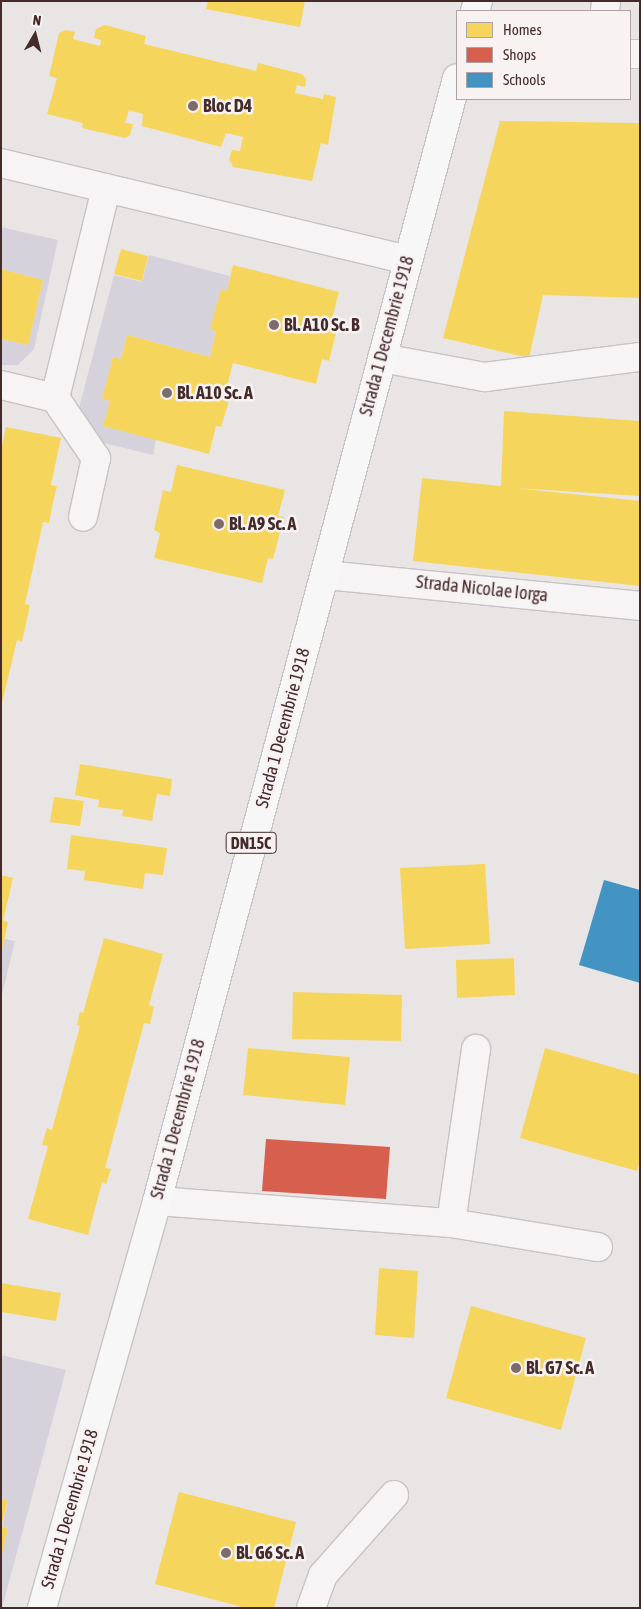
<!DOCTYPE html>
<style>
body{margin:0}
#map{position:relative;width:641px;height:1609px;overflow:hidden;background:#e9e5e5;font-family:"Asap Condensed",sans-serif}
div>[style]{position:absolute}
.green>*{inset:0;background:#d6d2dc}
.homes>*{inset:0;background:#f6d55c}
.shops>*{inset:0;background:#d6604d}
.schools>*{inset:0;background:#4393c3}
.roads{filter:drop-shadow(1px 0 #c7c3c3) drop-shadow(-1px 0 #c7c3c3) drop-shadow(0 1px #c7c3c3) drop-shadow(0 -1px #c7c3c3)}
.minor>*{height:28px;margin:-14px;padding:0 14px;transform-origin:14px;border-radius:14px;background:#f6f4f4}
.major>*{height:28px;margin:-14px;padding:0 14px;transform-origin:14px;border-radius:14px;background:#f8f7f7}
.dots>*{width:14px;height:14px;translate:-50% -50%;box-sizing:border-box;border:2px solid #f8f2f3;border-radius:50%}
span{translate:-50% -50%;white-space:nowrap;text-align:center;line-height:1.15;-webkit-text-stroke:5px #f8f2f3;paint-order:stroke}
.shield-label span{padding:1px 4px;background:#f8f2f3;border:1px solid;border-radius:4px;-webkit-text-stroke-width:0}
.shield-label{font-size:16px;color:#442b2a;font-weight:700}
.poi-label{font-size:18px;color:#442b2a;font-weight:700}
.left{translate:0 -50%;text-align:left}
.street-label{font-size:18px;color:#442b2a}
.frame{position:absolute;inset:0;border:2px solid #442b2a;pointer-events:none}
.legend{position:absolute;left:456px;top:10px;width:175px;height:90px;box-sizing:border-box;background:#f8f2f3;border:1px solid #b0a2a3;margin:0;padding:6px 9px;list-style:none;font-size:15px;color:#442b2a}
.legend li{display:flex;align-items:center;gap:10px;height:25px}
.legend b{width:25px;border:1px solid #b0a2a3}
.north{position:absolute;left:10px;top:10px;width:50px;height:50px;-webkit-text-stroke:4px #f8f2f3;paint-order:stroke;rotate:8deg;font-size:14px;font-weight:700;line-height:20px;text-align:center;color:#442b2a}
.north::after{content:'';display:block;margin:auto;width:18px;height:22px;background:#442b2a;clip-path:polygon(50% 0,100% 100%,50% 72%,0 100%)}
</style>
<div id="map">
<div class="green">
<div style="clip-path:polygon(1px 227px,58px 240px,34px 349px,18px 365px,1px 365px,1px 339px,28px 345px,43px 280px,1px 269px)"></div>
<div style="clip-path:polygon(149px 255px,230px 276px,227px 291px,221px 290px,210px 329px,216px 331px,210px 357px,127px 335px,121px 359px,113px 357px,102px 399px,110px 401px,103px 426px,156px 439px,153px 455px,100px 442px,79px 408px,114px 275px,142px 282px)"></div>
<div style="clip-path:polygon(5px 939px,15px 941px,1px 999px,1px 953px)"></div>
<div style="clip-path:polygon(1px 1355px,66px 1370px,2px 1608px,1px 1556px,8px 1528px,2px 1526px,8px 1501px,1px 1499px)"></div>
</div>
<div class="homes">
<div style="clip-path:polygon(208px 1px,305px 1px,300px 27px,206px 9px)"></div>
<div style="clip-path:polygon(105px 25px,146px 36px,144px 44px,256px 71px,258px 63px,302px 74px,306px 79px,305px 87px,297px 85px,295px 93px,323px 99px,324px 94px,336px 97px,328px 145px,321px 143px,312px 181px,233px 167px,229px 159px,232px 150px,240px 151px,243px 137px,226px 133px,221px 147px,142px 126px,143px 114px,129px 110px,125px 123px,133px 124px,130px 135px,125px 138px,82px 128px,83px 123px,47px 114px,57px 78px,49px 76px,59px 33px,66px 30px,75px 32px,73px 39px,100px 46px,101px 40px,94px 38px,96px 29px)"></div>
<div style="clip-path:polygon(500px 121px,640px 123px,640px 298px,543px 295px,529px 358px,443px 338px)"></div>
<div style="clip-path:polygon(121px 249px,148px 256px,142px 281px,114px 274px)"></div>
<div style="clip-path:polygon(233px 265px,339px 292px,332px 319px,339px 321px,329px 361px,322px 359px,316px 384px,233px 363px,227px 386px,233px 388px,221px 427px,216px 426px,209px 454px,103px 426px,110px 401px,102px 399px,113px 357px,121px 359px,127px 335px,210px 357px,216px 331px,210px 329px,221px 289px,227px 291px)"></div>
<div style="clip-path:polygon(1px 269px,43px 280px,28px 345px,1px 339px)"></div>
<div style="clip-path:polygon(504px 411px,640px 421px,640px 496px,514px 488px,640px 501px,640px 586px,413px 561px,422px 478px,501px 486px)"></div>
<div style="clip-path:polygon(6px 427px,61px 438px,51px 485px,57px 486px,52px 507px,49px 523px,43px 522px,25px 604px,30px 605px,22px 642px,17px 640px,2px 703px,1px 449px)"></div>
<div style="clip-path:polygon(177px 465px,285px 490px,278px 516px,284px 517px,273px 559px,268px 558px,262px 583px,154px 558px,160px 533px,154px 530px,163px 490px,171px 492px)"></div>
<div style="clip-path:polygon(80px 764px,172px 779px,170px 796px,157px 794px,152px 821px,122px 816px,123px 810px,98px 807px,99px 800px,75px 795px)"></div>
<div style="clip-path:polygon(54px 797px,84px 801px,80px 826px,50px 822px)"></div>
<div style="clip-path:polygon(71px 835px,167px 848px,163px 875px,145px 873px,143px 889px,84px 880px,85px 871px,67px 869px)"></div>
<div style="clip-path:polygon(485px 864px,490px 944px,405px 949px,400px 868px)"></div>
<div style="clip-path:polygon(1px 875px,13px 878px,3px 921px,8px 922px,2px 950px)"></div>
<div style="clip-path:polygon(104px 938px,163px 954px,149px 1005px,154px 1007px,150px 1024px,144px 1023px,105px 1168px,111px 1169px,106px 1184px,102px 1182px,88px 1235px,28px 1219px,48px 1146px,42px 1145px,47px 1128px,52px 1130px,80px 1026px,77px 1025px,80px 1012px,83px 1013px)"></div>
<div style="clip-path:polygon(514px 958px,515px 995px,457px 998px,456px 960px)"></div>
<div style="clip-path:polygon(293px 992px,402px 995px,401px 1041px,292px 1039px)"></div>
<div style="clip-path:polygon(248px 1048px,350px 1057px,345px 1105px,243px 1095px)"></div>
<div style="clip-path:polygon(545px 1048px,640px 1075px,640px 1161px,637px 1171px,520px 1138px)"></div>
<div style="clip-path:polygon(379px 1268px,418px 1271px,414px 1338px,375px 1335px)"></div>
<div style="clip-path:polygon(1px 1283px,61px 1293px,56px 1321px,1px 1312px)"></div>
<div style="clip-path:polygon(471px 1306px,586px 1338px,561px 1430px,446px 1398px)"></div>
<div style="clip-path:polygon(179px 1492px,296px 1522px,274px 1608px,246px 1608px,155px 1584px)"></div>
<div style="clip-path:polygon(1px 1499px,8px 1500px,2px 1524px,1px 1524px)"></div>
<div style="clip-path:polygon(1px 1526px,8px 1528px,2px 1553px,1px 1553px)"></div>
</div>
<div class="shops">
<div style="clip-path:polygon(266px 1139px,390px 1147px,386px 1199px,262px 1191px)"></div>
</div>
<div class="schools">
<div style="clip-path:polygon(604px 880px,640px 890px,640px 983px,579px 965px)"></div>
</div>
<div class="roads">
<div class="minor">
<div style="left:605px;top:11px;width:10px;rotate:-84deg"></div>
<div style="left:630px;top:54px;width:10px"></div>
<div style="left:1px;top:163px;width:417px;rotate:13.4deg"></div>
<div style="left:382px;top:358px;width:105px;rotate:10.5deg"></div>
<div style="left:485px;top:377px;width:156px;rotate:-7.4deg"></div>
<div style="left:1px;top:385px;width:56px;rotate:13.5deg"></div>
<div style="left:55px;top:398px;width:73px;rotate:55.7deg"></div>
<div style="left:96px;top:458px;width:60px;rotate:102.4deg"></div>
<div style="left:55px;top:398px;width:216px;rotate:-76.3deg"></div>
<div style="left:325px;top:575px;width:317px;rotate:5.6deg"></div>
<div style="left:157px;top:1201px;width:295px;rotate:4.3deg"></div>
<div style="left:451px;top:1223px;width:149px;rotate:9.3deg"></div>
<div style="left:451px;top:1223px;width:176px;rotate:-81.8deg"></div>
<div style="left:311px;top:1608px;width:35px;rotate:-70deg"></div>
<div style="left:323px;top:1575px;width:107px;rotate:-48.4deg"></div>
</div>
<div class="major">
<div style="left:475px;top:11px;width:10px;rotate:-73deg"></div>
<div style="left:42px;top:1608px;width:423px;rotate:-74.2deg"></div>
<div style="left:157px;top:1201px;width:1162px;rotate:-75.04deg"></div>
</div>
</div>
<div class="dots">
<div style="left:193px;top:106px;background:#7e6c6b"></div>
<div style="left:274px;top:325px;background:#7e6c6b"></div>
<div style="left:167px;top:393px;background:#7e6c6b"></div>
<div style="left:219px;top:524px;background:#7e6c6b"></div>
<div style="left:516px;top:1368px;background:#7e6c6b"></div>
<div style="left:226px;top:1553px;background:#7e6c6b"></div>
</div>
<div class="shield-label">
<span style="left:251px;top:843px">DN15C</span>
</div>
<div class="poi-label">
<span class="left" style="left:203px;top:106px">Bloc D4</span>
<span class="left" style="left:284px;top:325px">Bl. A10 Sc. B</span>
<span class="left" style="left:177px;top:393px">Bl. A10 Sc. A</span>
<span class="left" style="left:229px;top:524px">Bl. A9 Sc. A</span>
<span class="left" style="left:526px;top:1368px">Bl. G7 Sc. A</span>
<span class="left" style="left:236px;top:1553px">Bl. G6 Sc. A</span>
</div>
<div class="street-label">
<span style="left:387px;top:336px;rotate:-75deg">Strada 1 Decembrie 1918</span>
<span style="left:482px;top:589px;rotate:6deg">Strada Nicolae Iorga</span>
<span style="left:283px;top:728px;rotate:-75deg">Strada 1 Decembrie 1918</span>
<span style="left:178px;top:1119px;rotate:-75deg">Strada 1 Decembrie 1918</span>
<span style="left:70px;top:1509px;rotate:-74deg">Strada 1 Decembrie 1918</span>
</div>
<div class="frame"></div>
<ul class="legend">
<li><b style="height:14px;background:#f6d55c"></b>Homes</li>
<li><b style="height:14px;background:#d6604d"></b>Shops</li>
<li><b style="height:14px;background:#4393c3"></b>Schools</li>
</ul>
<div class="north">N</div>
</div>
